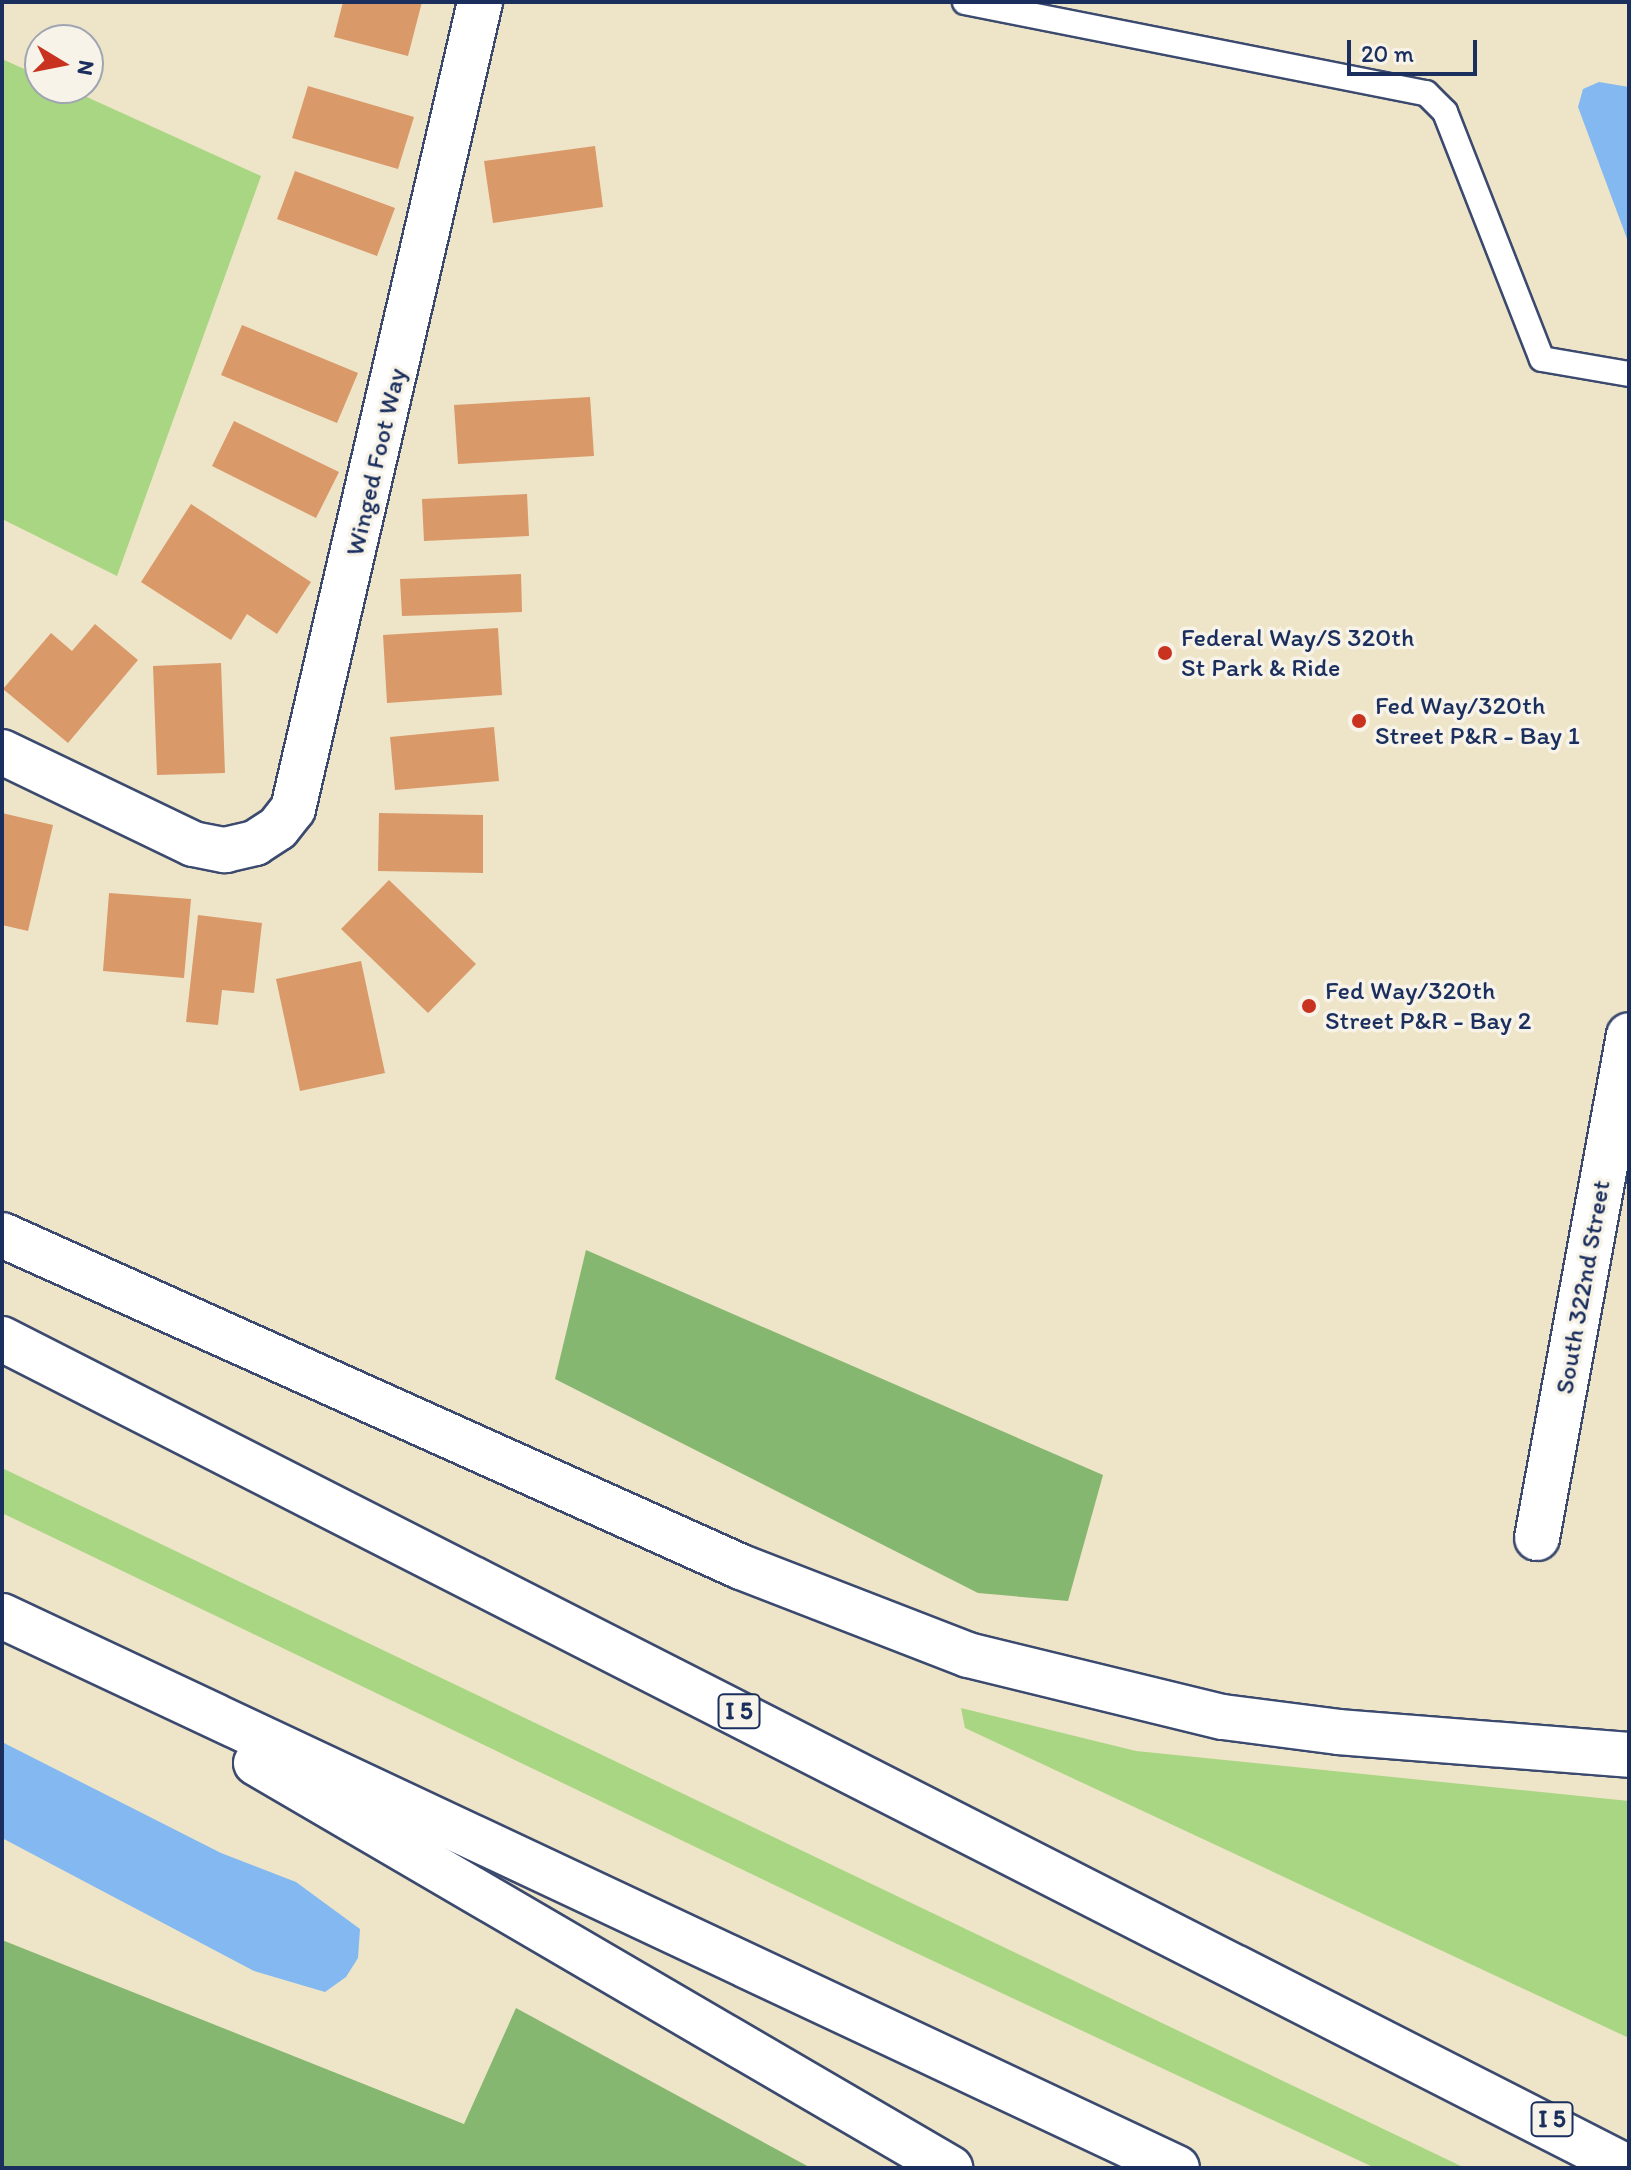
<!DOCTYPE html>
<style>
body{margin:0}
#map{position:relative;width:1631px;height:2170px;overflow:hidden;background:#eee5c9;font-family:Itim,sans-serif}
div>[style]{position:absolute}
.green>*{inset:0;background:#a9d682}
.forest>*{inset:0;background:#86b770}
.water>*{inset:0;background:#83b8f1}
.building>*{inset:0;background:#d99969}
.roads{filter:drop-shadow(2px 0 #3b4a6e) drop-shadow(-2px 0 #3b4a6e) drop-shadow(0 2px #3b4a6e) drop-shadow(0 -2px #3b4a6e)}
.service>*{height:24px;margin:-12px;padding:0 12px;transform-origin:12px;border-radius:12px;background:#fff}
.minor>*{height:44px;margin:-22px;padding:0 22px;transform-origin:22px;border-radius:22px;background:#fff}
.motorway>*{height:44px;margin:-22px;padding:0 22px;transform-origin:22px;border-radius:22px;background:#fff}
.dots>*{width:22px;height:22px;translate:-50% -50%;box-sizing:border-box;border:4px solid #f7f3e8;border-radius:50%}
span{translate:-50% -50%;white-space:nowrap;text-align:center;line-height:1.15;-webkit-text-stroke:7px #f7f3e8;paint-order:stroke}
.shield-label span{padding:2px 6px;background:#f7f3e8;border:2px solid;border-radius:6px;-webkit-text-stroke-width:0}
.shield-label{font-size:24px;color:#1b2f5e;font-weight:700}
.street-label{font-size:26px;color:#1b2f5e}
.poi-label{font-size:26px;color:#1b2f5e}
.left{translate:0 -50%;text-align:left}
.frame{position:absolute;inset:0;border:4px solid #1b2f5e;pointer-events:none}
.north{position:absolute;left:24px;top:24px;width:80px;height:80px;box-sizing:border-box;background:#f7f3e8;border:2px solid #9fa5b1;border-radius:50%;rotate:100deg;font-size:22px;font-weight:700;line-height:32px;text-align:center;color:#1b2f5e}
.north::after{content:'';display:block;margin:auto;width:28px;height:36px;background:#c8321e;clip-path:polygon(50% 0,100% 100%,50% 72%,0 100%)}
.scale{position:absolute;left:1347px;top:40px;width:130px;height:36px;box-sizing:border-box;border:4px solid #1b2f5e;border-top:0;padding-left:10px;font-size:24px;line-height:28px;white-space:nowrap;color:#1b2f5e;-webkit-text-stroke:6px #f7f3e8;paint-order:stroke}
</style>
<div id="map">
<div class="green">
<div style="clip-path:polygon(2px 59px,40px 76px,40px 88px,67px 88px,261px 176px,117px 576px,2px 519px)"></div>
<div style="clip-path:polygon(2px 1468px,527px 1719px,1465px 2168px,1375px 2168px,895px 1943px,2px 1513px)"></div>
<div style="clip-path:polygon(961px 1708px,1136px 1751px,1629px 1801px,1629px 2038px,965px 1728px)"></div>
</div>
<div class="forest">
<div style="clip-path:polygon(586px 1250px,1103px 1475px,1068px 1601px,978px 1593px,555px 1379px)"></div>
<div style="clip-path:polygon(2px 1940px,464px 2124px,516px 2008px,811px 2168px,2px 2168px)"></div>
</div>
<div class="water">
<div style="clip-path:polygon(1599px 82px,1629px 87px,1629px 244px,1578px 107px,1583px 89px)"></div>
<div style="clip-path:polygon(2px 1742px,221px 1853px,296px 1882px,360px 1929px,358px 1958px,346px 1977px,325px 1992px,254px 1971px,2px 1838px)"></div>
</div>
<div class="building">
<div style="clip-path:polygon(343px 2px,422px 2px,408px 56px,334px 37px)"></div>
<div style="clip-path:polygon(308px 86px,414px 117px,398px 169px,292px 138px)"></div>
<div style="clip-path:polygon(595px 146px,603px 207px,493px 223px,484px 161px)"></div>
<div style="clip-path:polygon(295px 171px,395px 208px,377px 256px,277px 219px)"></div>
<div style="clip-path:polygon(242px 325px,358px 373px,337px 423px,221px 375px)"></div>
<div style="clip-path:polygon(590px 397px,594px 456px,458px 464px,454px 405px)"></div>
<div style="clip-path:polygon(234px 421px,339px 472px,316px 518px,212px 466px)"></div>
<div style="clip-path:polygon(527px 494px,529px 536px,424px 541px,422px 499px)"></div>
<div style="clip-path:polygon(191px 504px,311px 582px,277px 634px,247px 614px,231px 640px,141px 582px)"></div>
<div style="clip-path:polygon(521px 574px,522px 612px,402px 616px,400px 579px)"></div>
<div style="clip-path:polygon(95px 624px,138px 660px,68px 743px,3px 689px,51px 633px,72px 651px)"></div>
<div style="clip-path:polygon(498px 628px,502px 695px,387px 703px,383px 635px)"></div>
<div style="clip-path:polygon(221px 663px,225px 773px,157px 775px,153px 666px)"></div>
<div style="clip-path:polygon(494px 727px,499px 781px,395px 790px,390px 737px)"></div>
<div style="clip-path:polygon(2px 813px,53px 825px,28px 931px,2px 925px)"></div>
<div style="clip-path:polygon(379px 813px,483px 815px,483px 873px,378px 871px)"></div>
<div style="clip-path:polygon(389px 880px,476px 964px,428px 1013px,341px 929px)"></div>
<div style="clip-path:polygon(109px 893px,191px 899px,184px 978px,103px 971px)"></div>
<div style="clip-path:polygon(198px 915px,262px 923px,254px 993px,222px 990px,218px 1025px,186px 1022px)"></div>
<div style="clip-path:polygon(361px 961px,385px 1073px,300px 1091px,276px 979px)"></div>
</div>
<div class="roads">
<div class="service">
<div style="left:965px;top:2px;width:470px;rotate:11.2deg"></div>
<div style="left:1426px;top:93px;width:27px;rotate:45deg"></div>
<div style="left:1445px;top:112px;width:265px;rotate:68.6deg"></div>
<div style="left:1542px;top:359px;width:88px;rotate:9.8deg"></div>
</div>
<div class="minor">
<div style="left:2px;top:752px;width:212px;rotate:25.7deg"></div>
<div style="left:193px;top:844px;width:33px;rotate:11deg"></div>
<div style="left:225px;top:850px;width:31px;rotate:-13deg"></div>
<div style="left:255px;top:843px;width:27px;rotate:-33deg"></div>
<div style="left:278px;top:828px;width:24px;rotate:-52deg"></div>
<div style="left:293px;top:809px;width:828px;rotate:-76.95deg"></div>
<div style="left:1537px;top:1538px;width:511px;rotate:-79.64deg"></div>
</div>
<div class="motorway">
<div style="left:2px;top:1235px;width:810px;rotate:24.19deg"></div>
<div style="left:741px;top:1567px;width:243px;rotate:21.2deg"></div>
<div style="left:968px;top:1655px;width:262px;rotate:13.7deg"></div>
<div style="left:1223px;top:1717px;width:116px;rotate:7.4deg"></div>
<div style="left:1338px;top:1732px;width:292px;rotate:4.5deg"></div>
<div style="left:2px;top:1339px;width:1826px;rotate:27deg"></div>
<div style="left:2px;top:1616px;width:1298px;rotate:25.16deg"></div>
<div style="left:256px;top:1763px;width:804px;rotate:30.27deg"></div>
</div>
</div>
<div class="dots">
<div style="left:1165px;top:653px;background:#c8321e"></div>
<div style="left:1359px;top:721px;background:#c8321e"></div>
<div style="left:1309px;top:1006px;background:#c8321e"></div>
</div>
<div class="shield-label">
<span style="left:739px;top:1711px">I 5</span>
<span style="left:1552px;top:2119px">I 5</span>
</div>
<div class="street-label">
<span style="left:376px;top:462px;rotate:-77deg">Winged Foot Way</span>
<span style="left:1583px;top:1287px;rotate:-80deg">South 322nd Street</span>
</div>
<div class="poi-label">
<span class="left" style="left:1181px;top:653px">Federal Way/S 320th<br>St Park &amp; Ride</span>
<span class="left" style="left:1375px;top:721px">Fed Way/320th<br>Street P&amp;R - Bay 1</span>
<span class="left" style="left:1325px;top:1006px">Fed Way/320th<br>Street P&amp;R - Bay 2</span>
</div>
<div class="frame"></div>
<div class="north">N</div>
<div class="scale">20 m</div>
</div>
